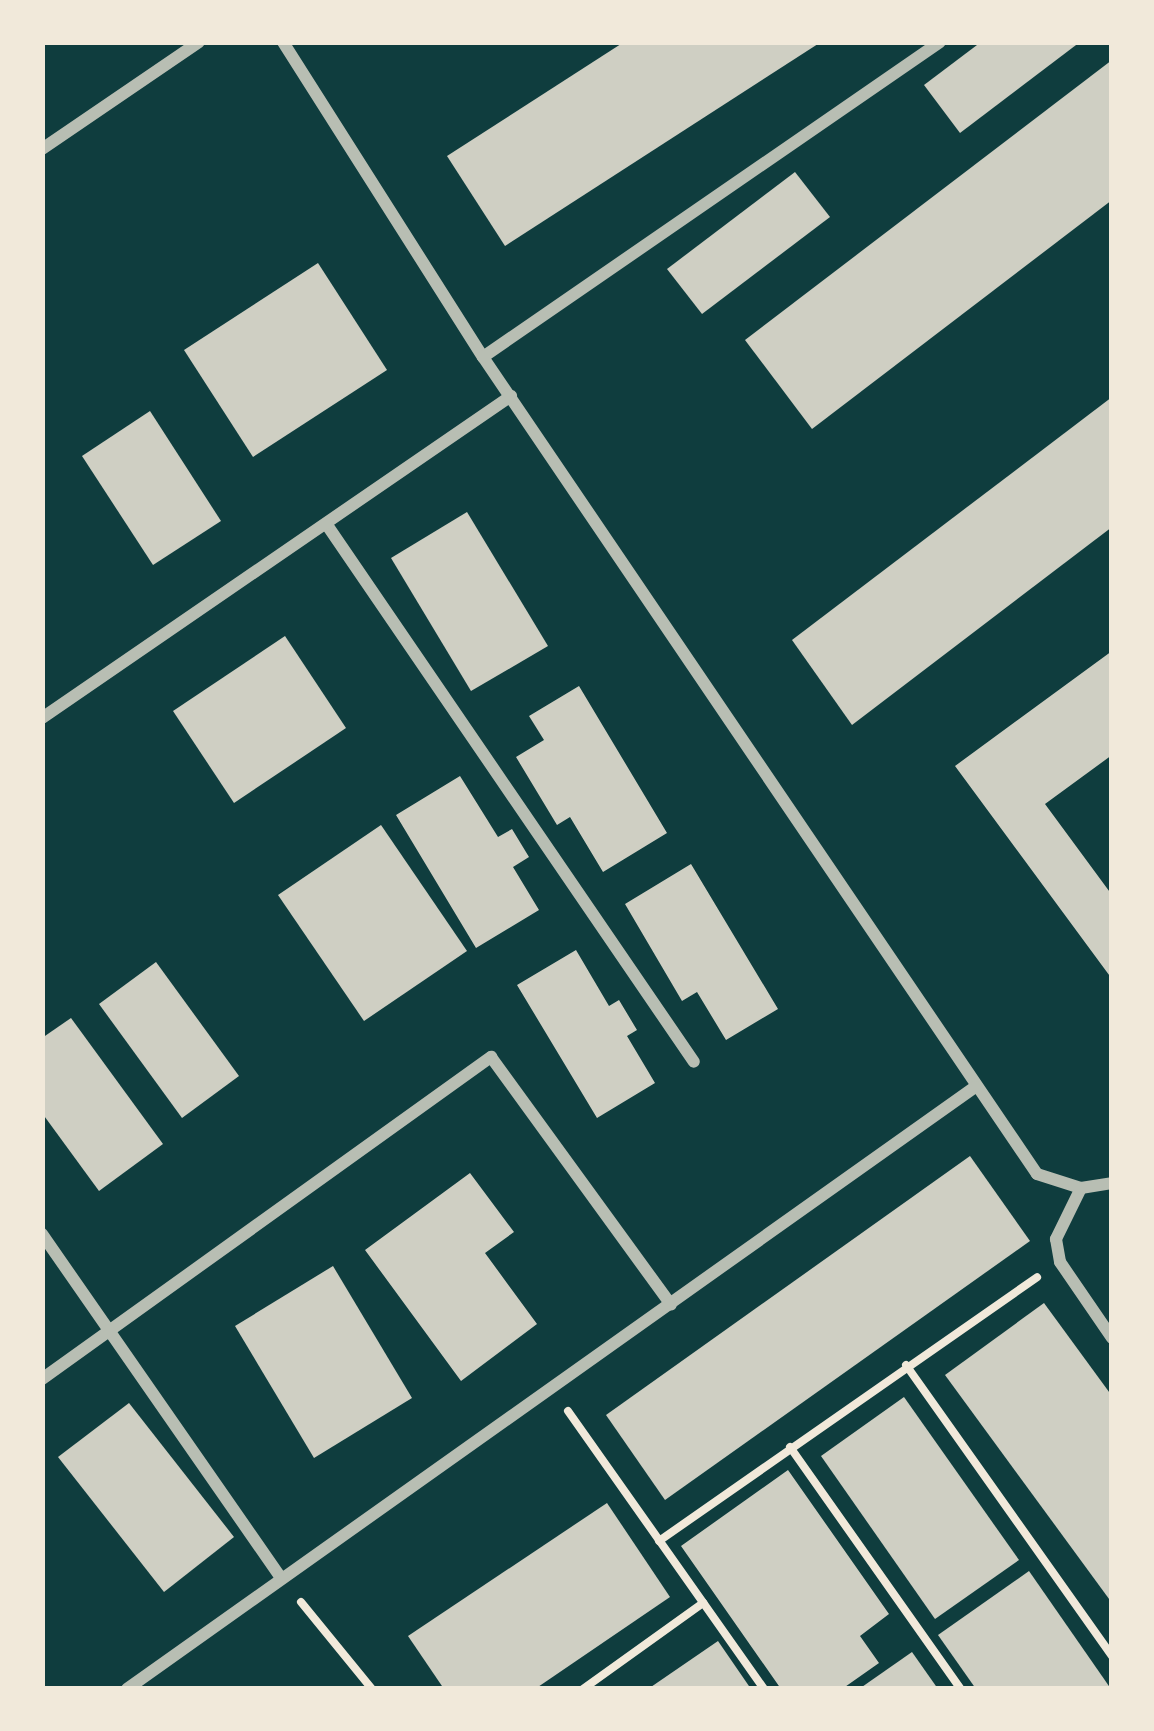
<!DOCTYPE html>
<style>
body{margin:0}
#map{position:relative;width:1154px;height:1731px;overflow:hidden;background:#0f3d3e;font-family:"Fira Sans Condensed",sans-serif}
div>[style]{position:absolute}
.building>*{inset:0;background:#cfcfc3}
.path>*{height:8px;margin:-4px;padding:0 4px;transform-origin:4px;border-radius:4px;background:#f1e9da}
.minor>*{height:12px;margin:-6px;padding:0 6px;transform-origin:6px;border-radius:6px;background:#b8beb3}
span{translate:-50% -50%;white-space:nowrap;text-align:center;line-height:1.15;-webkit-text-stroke:9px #f1e9da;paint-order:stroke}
.frame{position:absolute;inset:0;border:45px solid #f1e9da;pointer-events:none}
</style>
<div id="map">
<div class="building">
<div style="clip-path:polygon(624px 42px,821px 42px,505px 246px,447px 156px)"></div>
<div style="clip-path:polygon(981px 42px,1080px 42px,960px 133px,924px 85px)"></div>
<div style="clip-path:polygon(1112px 60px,1112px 200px,812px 429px,745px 340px)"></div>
<div style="clip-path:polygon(795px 172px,830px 217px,702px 314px,667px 269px)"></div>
<div style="clip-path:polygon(318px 263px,387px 370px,253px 457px,184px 350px)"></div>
<div style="clip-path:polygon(1112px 397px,1112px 527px,852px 725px,792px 640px)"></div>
<div style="clip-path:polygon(150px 411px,221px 521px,153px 565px,82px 456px)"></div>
<div style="clip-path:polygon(467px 512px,548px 646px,471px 691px,391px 558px)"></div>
<div style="clip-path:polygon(285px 636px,346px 728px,234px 803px,173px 711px)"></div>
<div style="clip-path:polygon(1112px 651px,1112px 755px,1045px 804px,1112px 895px,1112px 979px,955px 766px)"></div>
<div style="clip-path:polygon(579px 686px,667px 833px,603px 872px,570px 817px,557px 825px,516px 757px,544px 740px,529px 716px)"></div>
<div style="clip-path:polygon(460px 776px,498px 837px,512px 829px,529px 857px,513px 867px,539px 910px,476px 948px,396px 815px)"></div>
<div style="clip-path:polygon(381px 825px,467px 951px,364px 1021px,278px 895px)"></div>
<div style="clip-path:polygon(691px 864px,778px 1009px,726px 1040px,697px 992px,682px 1001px,625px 904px)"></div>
<div style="clip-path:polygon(576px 950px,609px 1006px,619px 1000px,637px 1030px,627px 1036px,655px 1083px,597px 1118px,517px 985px)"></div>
<div style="clip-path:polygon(156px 962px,239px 1076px,182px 1118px,99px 1004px)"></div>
<div style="clip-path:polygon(71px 1018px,163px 1144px,99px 1191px,42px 1113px,42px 1038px)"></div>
<div style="clip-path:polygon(970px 1156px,1030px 1241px,665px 1500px,606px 1415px)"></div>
<div style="clip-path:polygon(470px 1173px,514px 1232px,485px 1253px,537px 1324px,461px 1381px,365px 1250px)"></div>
<div style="clip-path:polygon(333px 1266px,412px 1398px,314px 1458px,235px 1326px)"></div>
<div style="clip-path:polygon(1044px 1303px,1112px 1396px,1112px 1603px,945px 1375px)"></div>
<div style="clip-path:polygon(904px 1397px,1019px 1560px,935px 1619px,821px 1456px)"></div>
<div style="clip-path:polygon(129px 1403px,234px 1537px,164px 1592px,58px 1457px)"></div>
<div style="clip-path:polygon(788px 1470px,889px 1614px,860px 1636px,879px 1663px,842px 1689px,781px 1689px,681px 1546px)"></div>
<div style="clip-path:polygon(607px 1503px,670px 1597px,535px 1689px,444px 1689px,408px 1636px)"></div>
<div style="clip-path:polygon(1029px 1571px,1111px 1689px,976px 1689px,938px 1635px)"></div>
<div style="clip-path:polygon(718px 1641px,751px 1689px,648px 1689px)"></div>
<div style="clip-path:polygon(912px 1652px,938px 1689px,859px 1689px)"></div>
</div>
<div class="path">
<div style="left:906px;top:1365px;width:357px;rotate:54.7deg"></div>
<div style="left:568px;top:1411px;width:340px;rotate:54.8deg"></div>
<div style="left:790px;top:1447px;width:296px;rotate:54.8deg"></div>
<div style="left:659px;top:1541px;width:461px;rotate:-34.9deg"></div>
<div style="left:301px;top:1602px;width:112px;rotate:50.8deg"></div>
<div style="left:583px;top:1689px;width:148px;rotate:-35.6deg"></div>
</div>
<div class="minor">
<div style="left:283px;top:42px;width:373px;rotate:57.6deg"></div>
<div style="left:483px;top:357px;width:987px;rotate:55.86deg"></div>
<div style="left:1037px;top:1174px;width:46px;rotate:17.7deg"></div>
<div style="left:1081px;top:1188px;width:31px;rotate:-9deg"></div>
<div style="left:42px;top:149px;width:190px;rotate:-34.3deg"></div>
<div style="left:483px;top:357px;width:555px;rotate:-34.58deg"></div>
<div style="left:327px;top:525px;width:650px;rotate:55.65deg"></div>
<div style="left:42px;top:718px;width:569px;rotate:-34.47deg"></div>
<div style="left:1081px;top:1188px;width:57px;rotate:116.1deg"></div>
<div style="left:1056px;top:1239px;width:23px;rotate:80deg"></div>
<div style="left:1060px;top:1262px;width:92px;rotate:55.6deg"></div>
<div style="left:42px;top:1234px;width:419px;rotate:55.2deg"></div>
<div style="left:42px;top:1379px;width:553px;rotate:-35.65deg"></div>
<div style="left:491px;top:1057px;width:306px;rotate:54deg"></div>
<div style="left:127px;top:1689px;width:1040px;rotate:-35.37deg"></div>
</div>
<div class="frame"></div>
</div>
